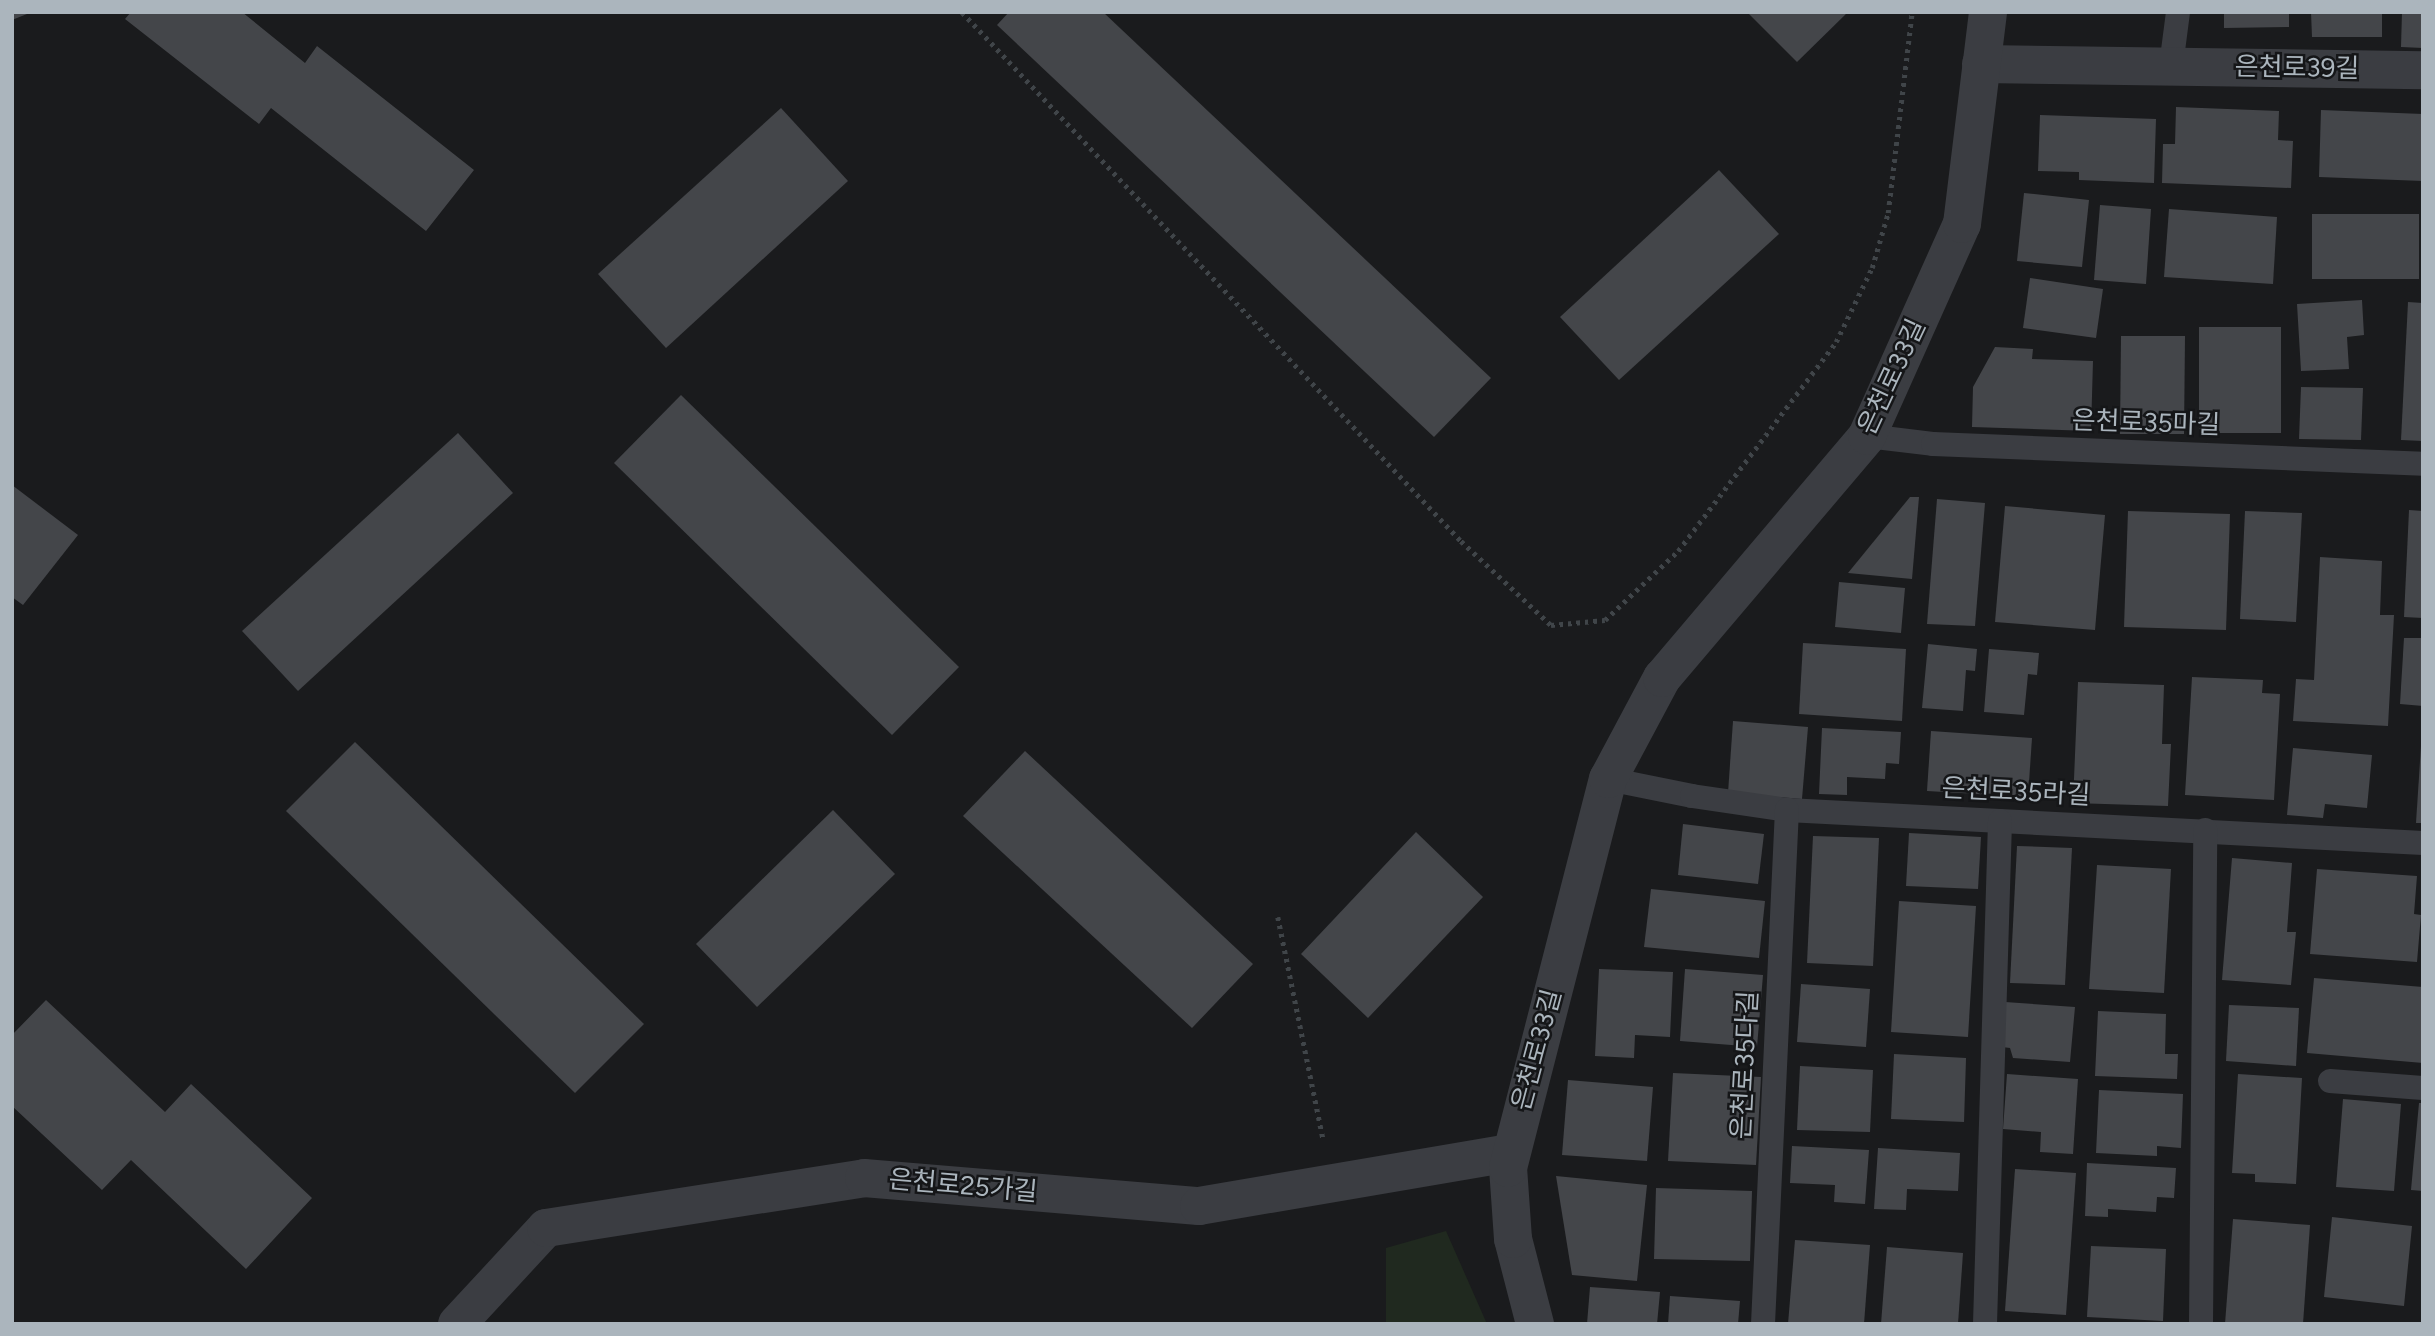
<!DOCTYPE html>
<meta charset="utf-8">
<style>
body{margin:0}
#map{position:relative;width:2435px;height:1336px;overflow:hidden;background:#1a1b1d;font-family:Figtree,"Noto Sans KR",sans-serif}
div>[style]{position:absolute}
.green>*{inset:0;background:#20291f}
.building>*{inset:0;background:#44464a}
.path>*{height:4.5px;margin-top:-2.25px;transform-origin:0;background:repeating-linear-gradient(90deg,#404549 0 3.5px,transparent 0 8.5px)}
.service>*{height:24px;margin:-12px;padding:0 12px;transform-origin:12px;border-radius:12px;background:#3b3d42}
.minor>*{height:38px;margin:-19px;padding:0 19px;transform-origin:19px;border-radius:19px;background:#3b3d42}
span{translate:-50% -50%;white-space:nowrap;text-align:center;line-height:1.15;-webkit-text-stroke:5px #151618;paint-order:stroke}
.street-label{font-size:26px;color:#abb5bd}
.frame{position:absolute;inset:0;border:14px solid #abb5bd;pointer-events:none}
</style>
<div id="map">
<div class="green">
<div style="clip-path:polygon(1446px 1231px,1487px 1324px,1386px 1324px,1386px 1248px)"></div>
</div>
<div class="building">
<div style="clip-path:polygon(12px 12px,32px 12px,12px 20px)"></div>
<div style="clip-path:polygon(131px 12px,242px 12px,305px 63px,317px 46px,474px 170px,426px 231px,271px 108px,259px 124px,125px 19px)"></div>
<div style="clip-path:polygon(1009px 12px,1103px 12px,1491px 378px,1434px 437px,997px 25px)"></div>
<div style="clip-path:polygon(1747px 12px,1848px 12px,1797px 62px)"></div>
<div style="clip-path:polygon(2224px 12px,2289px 12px,2289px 27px,2224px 28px)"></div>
<div style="clip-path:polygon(2311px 12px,2382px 12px,2382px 37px,2312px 37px)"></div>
<div style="clip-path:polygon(2402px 12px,2423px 12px,2423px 48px,2401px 47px)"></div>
<div style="clip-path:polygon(2176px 107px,2279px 111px,2278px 140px,2293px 141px,2291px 188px,2162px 183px,2163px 144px,2175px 144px)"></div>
<div style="clip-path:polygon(781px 108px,848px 181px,666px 348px,598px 274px)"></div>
<div style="clip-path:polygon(2321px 110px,2423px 114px,2423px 181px,2319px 177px)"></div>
<div style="clip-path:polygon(2040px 115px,2156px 119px,2154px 183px,2079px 180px,2079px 172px,2038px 171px)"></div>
<div style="clip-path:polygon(1719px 170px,1779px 234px,1619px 380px,1560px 317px)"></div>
<div style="clip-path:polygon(2024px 193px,2089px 200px,2082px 267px,2017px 261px)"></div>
<div style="clip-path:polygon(2100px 205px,2151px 209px,2146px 284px,2094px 280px)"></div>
<div style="clip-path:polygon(2169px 209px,2277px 217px,2273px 284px,2164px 277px)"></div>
<div style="clip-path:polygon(2312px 214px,2419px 214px,2419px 279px,2312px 279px)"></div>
<div style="clip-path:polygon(2030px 278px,2103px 289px,2096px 338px,2023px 328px)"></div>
<div style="clip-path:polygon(2362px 300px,2364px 335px,2347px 337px,2349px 369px,2301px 371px,2297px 304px)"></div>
<div style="clip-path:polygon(2408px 302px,2423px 303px,2423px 441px,2401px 440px)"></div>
<div style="clip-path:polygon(2199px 327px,2281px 327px,2281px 433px,2199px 433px)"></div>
<div style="clip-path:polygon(2121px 336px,2185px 336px,2184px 434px,2120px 434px)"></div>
<div style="clip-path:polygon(1995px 347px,2033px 349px,2032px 359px,2093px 361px,2091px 431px,1972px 427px,1973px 387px)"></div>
<div style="clip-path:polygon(2301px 387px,2363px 388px,2361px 440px,2299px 439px)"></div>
<div style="clip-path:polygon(681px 395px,959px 667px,892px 735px,614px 463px)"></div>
<div style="clip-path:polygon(458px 433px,513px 493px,298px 691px,242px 631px)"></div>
<div style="clip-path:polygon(12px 485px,78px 535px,23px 605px,12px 597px)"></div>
<div style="clip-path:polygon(1910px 497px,1919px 497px,1912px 579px,1848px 573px)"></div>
<div style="clip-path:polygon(1937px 499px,1985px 503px,1975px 626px,1927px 624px)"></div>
<div style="clip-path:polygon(2005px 506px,2105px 515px,2095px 630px,1995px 622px)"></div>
<div style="clip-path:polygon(2409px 510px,2423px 511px,2423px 618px,2404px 617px)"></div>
<div style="clip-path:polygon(2128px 511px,2230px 514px,2226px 630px,2124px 627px)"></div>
<div style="clip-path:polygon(2245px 511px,2302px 513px,2296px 622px,2240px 619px)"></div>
<div style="clip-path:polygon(2320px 557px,2382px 561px,2380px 615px,2394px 615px,2388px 726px,2293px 721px,2296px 679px,2314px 680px)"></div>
<div style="clip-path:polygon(1839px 582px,1905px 588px,1901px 633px,1835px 627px)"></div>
<div style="clip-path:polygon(2404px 638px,2423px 638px,2423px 706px,2400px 704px)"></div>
<div style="clip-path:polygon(1803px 643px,1906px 649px,1902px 721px,1799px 714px)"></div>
<div style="clip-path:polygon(1928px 644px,1977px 649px,1975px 671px,1966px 670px,1963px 711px,1922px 708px)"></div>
<div style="clip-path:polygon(1989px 649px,2039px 653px,2037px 675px,2028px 674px,2024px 715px,1984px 712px)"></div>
<div style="clip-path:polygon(2192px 677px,2263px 680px,2262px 693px,2280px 694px,2274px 800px,2185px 795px)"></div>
<div style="clip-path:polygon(2078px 682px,2164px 685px,2162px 744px,2171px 744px,2168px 806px,2073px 803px)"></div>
<div style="clip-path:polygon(1733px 721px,1808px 727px,1802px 799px,1728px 793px)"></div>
<div style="clip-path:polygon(1822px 728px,1901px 732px,1899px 764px,1886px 763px,1885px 779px,1847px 777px,1847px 795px,1819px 794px)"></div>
<div style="clip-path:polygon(1931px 731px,2032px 738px,2028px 797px,1927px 791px)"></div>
<div style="clip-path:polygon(355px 742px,644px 1024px,575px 1093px,286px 811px)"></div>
<div style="clip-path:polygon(2421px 746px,2423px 746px,2423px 823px,2416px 823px)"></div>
<div style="clip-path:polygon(2293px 748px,2372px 755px,2367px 808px,2325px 804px,2323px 818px,2287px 815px)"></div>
<div style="clip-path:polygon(1025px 751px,1253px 964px,1192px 1028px,963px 816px)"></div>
<div style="clip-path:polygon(833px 810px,895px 874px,757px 1007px,696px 944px)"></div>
<div style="clip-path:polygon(1683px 824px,1764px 834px,1758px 884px,1678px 875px)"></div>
<div style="clip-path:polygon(1416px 832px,1483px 897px,1368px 1018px,1301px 954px)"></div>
<div style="clip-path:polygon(1909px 833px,1981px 837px,1978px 889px,1906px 886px)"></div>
<div style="clip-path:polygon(1813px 836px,1879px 838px,1873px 966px,1807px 963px)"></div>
<div style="clip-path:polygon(2017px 846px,2072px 848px,2065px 985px,2010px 983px)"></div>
<div style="clip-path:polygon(2232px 858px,2292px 863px,2287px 932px,2296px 932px,2291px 985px,2222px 980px)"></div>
<div style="clip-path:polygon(2097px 865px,2171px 869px,2164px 993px,2089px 989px)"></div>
<div style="clip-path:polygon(2317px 869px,2417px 876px,2414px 914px,2421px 915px,2417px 962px,2310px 954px)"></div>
<div style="clip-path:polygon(1651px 889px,1765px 901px,1759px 958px,1644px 947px)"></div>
<div style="clip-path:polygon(1899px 901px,1976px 906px,1968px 1037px,1891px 1032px)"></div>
<div style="clip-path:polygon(1599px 969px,1673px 972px,1670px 1037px,1635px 1035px,1634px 1058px,1595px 1056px)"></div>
<div style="clip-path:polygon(1685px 969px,1763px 975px,1757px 1047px,1680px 1041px)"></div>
<div style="clip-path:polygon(2314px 978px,2423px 987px,2423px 1063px,2307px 1053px)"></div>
<div style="clip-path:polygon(1801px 984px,1870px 989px,1866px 1047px,1797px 1042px)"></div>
<div style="clip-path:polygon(46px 1000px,165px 1112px,191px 1084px,312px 1198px,246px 1269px,131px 1160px,102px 1190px,12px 1106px,12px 1035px)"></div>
<div style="clip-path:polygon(2005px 1002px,2075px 1007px,2070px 1062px,2013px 1058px,2010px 1048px,2002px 1047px)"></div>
<div style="clip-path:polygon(2229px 1005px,2299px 1008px,2296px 1066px,2226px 1061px)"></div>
<div style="clip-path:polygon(2098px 1011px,2166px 1014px,2165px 1054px,2178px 1054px,2177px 1079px,2095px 1076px)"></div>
<div style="clip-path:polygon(1894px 1054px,1966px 1058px,1964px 1122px,1891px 1119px)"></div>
<div style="clip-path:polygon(1800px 1066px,1873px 1070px,1870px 1132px,1797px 1130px)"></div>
<div style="clip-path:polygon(1673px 1073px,1761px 1077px,1756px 1165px,1668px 1161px)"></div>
<div style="clip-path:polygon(2007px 1074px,2078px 1079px,2073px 1154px,2040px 1152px,2041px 1132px,2003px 1129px)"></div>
<div style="clip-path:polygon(2238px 1074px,2302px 1078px,2296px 1184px,2255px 1182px,2255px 1174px,2232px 1173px)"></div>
<div style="clip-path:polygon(1568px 1080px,1653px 1087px,1647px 1161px,1562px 1155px)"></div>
<div style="clip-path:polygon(2099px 1090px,2183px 1094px,2181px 1148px,2157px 1146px,2157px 1156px,2096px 1153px)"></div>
<div style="clip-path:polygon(2343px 1099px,2401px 1104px,2394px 1191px,2336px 1187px)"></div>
<div style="clip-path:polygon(2419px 1103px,2423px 1103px,2423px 1191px,2411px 1190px)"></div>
<div style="clip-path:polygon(1792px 1146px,1869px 1150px,1865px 1204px,1834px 1202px,1835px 1185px,1790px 1183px)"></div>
<div style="clip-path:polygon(1878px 1148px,1960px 1153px,1958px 1191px,1907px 1189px,1906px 1210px,1874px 1209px)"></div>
<div style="clip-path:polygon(2087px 1163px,2176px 1168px,2174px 1198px,2157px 1197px,2156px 1212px,2108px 1209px,2108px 1217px,2085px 1216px)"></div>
<div style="clip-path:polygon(2015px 1169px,2076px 1173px,2066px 1315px,2005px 1311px)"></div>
<div style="clip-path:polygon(1556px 1176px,1647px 1185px,1637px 1281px,1572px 1275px)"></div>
<div style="clip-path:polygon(1656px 1188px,1752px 1191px,1750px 1261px,1654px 1259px)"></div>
<div style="clip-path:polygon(2332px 1217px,2412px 1226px,2404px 1306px,2324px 1297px)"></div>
<div style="clip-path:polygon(2233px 1219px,2310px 1225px,2303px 1324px,2225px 1324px)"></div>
<div style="clip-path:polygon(1795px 1240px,1870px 1245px,1864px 1324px,1788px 1324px)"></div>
<div style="clip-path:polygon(2091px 1246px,2166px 1249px,2163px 1321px,2087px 1317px)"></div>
<div style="clip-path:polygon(1887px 1247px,1963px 1253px,1958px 1324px,1881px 1324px)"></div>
<div style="clip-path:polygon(1590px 1287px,1660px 1292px,1657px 1324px,1587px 1324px)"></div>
<div style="clip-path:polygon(1670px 1296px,1740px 1301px,1738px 1324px,1668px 1324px)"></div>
</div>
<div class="path">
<div style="left:962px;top:12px;width:727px;rotate:46.67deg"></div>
<div style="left:1461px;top:541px;width:123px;rotate:43deg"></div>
<div style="left:1551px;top:625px;width:54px;rotate:-5.3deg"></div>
<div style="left:1605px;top:620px;width:100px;rotate:-43.4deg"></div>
<div style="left:1678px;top:551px;width:262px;rotate:-52.9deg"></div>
<div style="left:1836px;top:342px;width:82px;rotate:-64.1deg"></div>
<div style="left:1872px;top:268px;width:57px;rotate:-73.8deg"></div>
<div style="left:1888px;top:213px;width:202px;rotate:-83.2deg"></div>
<div style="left:1278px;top:917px;width:227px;rotate:78.5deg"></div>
</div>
<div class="service">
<div style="left:2171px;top:66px;width:54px;rotate:-82.6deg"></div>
<div style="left:1867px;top:436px;width:66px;rotate:6.9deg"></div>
<div style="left:1933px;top:444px;width:490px;rotate:2.3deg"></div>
<div style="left:1608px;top:779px;width:86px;rotate:11.4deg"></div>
<div style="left:1692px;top:796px;width:96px;rotate:8.4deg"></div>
<div style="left:1787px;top:810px;width:637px;rotate:2.97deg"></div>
<div style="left:2330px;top:1081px;width:93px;rotate:4.3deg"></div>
<div style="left:1763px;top:1324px;width:515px;rotate:-87.33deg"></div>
<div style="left:1985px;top:1324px;width:503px;rotate:-88.29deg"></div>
<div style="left:2201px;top:1324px;width:494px;rotate:-89.5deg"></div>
</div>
<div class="minor">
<div style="left:1981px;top:64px;width:442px;rotate:0.8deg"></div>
<div style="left:457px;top:1324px;width:131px;rotate:-47.2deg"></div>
<div style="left:546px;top:1228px;width:322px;rotate:-8.9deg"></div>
<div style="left:864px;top:1178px;width:336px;rotate:4.8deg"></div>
<div style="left:1199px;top:1206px;width:315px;rotate:-9.7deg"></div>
<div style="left:1535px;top:1324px;width:88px;rotate:-104.5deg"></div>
<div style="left:1513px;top:1239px;width:71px;rotate:-94deg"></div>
<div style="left:1508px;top:1168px;width:402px;rotate:-75.6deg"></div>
<div style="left:1608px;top:779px;width:115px;rotate:-61.9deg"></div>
<div style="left:1662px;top:678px;width:317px;rotate:-49.7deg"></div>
<div style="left:1867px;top:436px;width:232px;rotate:-65.9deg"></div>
<div style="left:1962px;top:224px;width:214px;rotate:-83deg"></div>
</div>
<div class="street-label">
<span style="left:2297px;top:68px;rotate:1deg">은천로39길</span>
<span style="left:1892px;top:377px;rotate:-65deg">은천로33길</span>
<span style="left:2146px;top:423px;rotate:2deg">은천로35마길</span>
<span style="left:2016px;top:792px;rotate:3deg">은천로35라길</span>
<span style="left:1537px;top:1050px;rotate:-75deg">은천로33길</span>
<span style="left:1745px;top:1065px;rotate:-87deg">은천로35다길</span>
<span style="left:963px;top:1186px;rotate:5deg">은천로25가길</span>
</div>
<div class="frame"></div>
</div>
